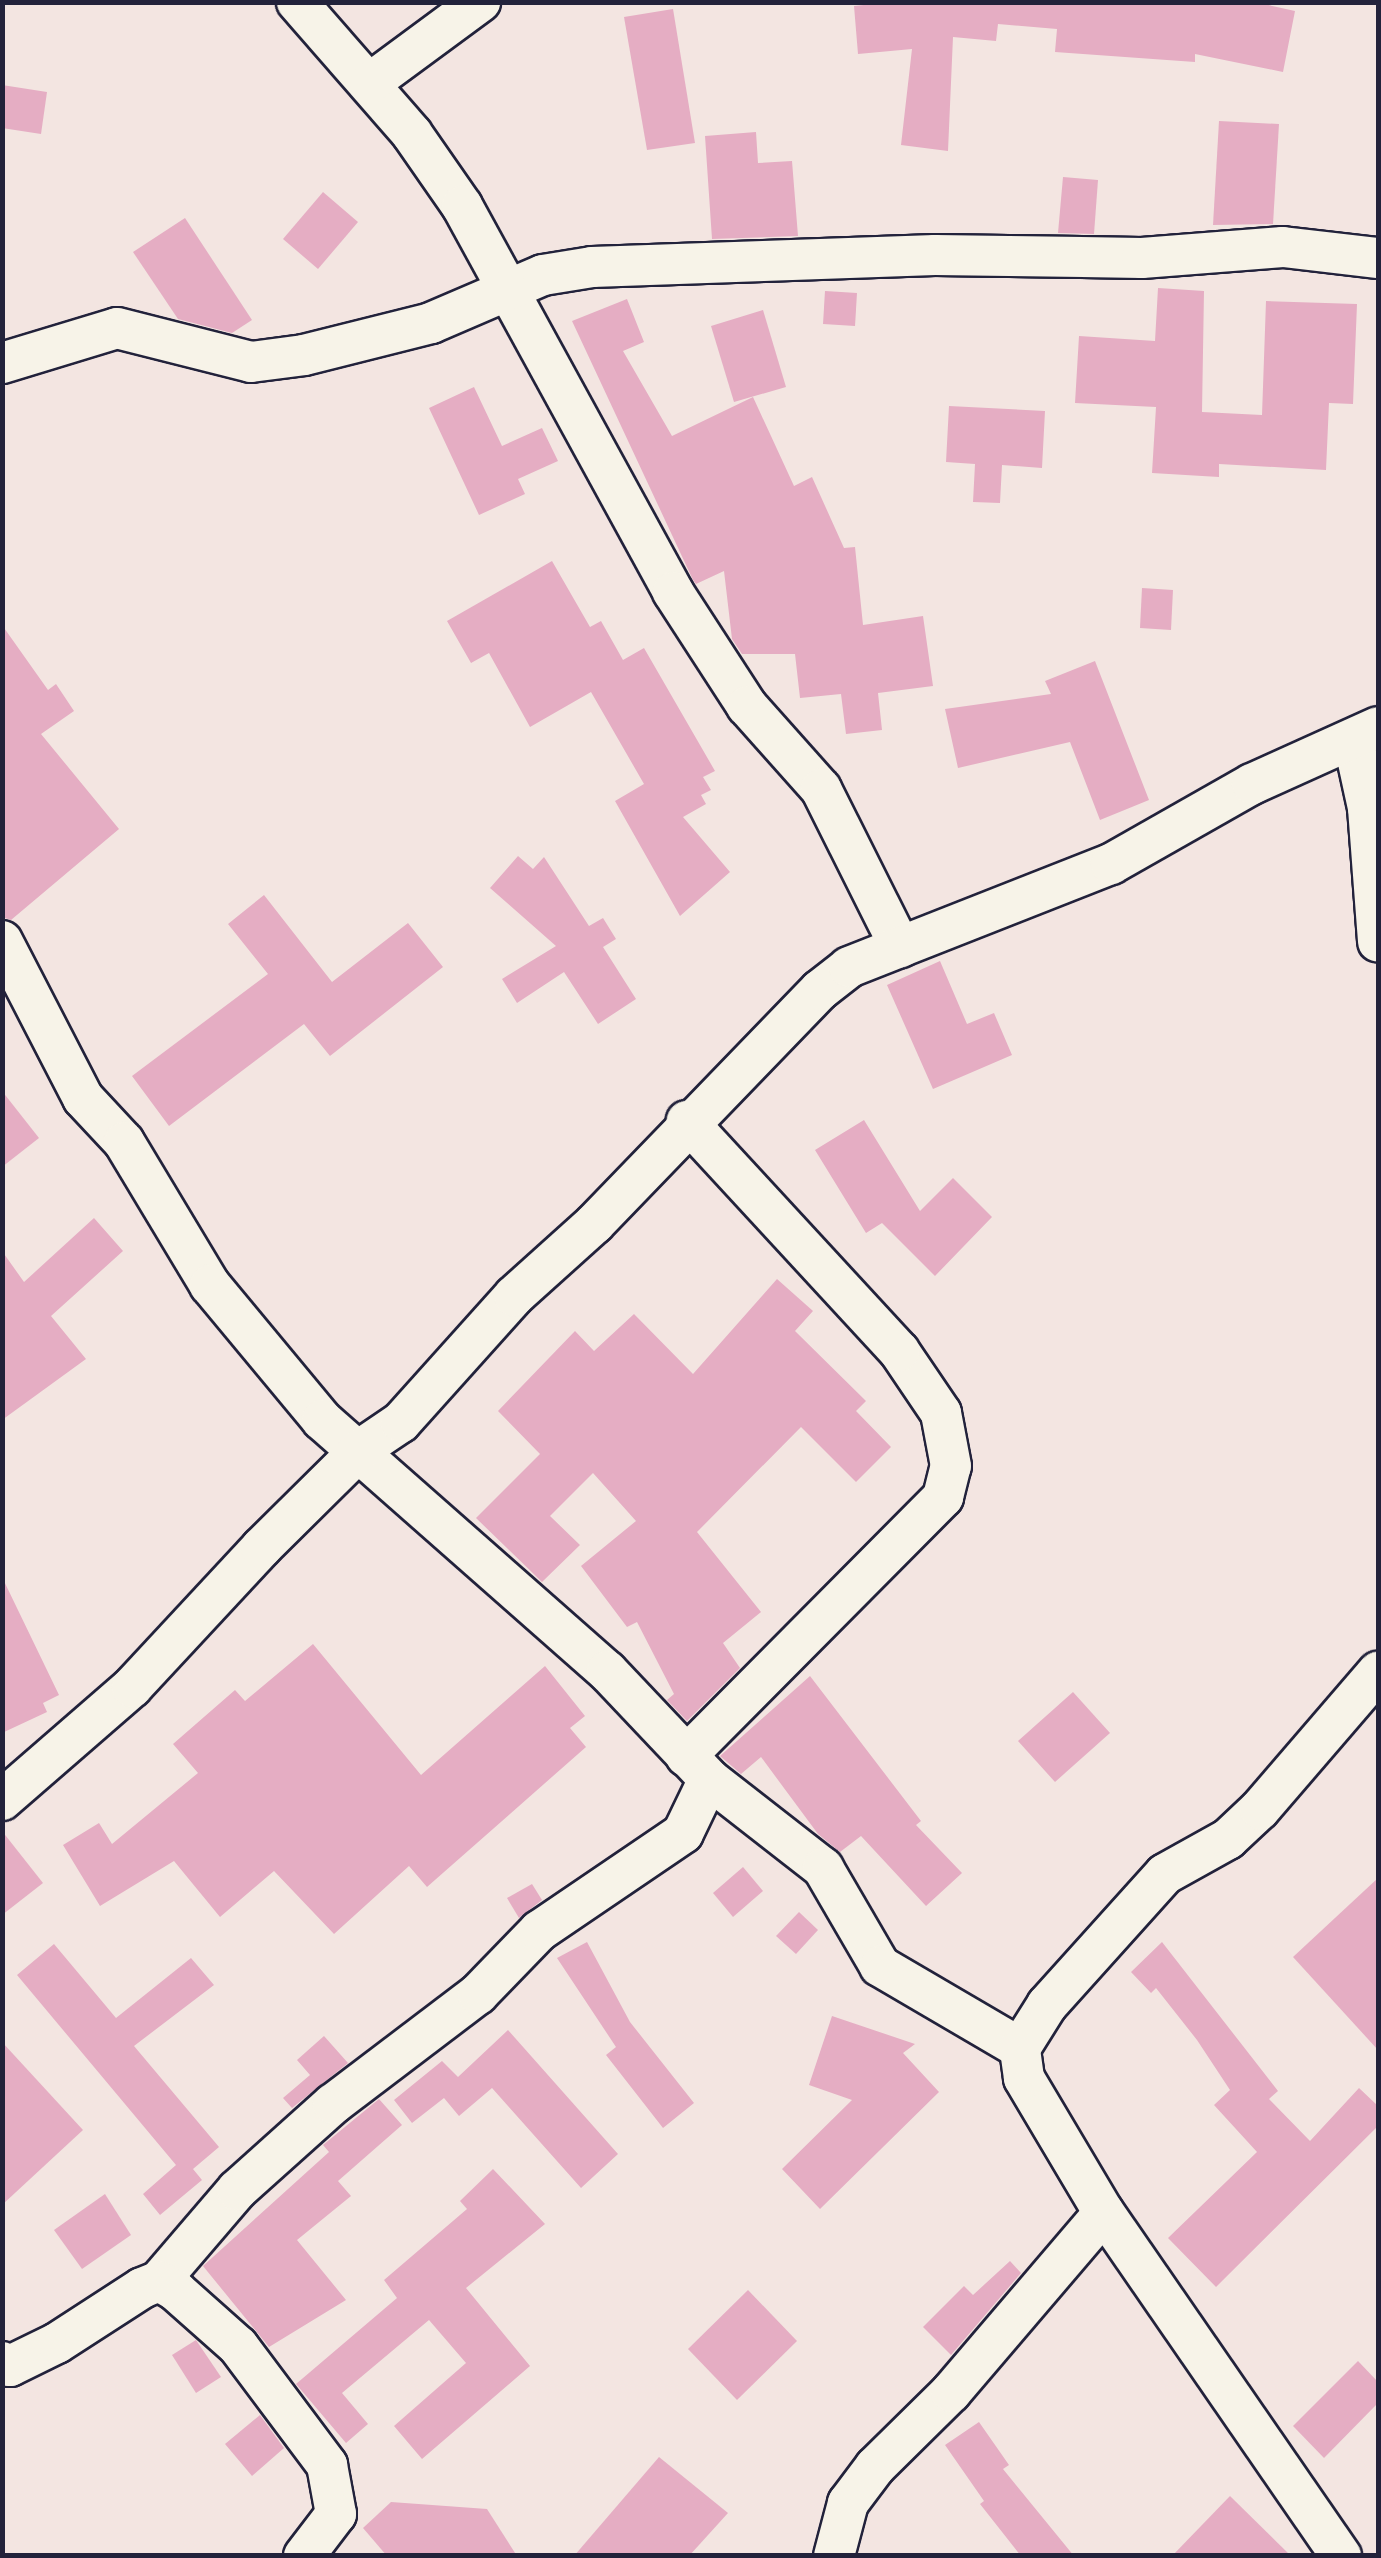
<!DOCTYPE html>
<style>
body{margin:0}
#map{position:relative;width:1381px;height:2558px;overflow:hidden;background:#f3e5e1;font-family:"Gochi Hand",sans-serif}
div>[style]{position:absolute}
.building>*{inset:0;background:#e5adc3}
.roads{filter:drop-shadow(2px 0 #22223b) drop-shadow(-2px 0 #22223b) drop-shadow(0 2px #22223b) drop-shadow(0 -2px #22223b)}
.minor>*{height:40px;margin:-20px;padding:0 20px;transform-origin:20px;border-radius:20px;background:#f7f3e8}
span{translate:-50% -50%;white-space:nowrap;text-align:center;line-height:1.15;-webkit-text-stroke:8px #f7f3e8;paint-order:stroke}
.frame{position:absolute;inset:0;border:5px solid #22223b;pointer-events:none}
</style>
<div id="map">
<div class="building">
<div style="clip-path:polygon(892px 2px,1255px 2px,1295px 11px,1283px 72px,1195px 54px,1195px 62px,1055px 52px,1057px 29px,998px 24px,996px 41px,953px 37px,948px 151px,901px 145px,912px 49px,858px 54px,854px 6px)"></div>
<div style="clip-path:polygon(673px 9px,695px 143px,647px 150px,624px 17px)"></div>
<div style="clip-path:polygon(2px 85px,47px 92px,41px 134px,2px 128px)"></div>
<div style="clip-path:polygon(1219px 121px,1279px 124px,1273px 224px,1213px 225px)"></div>
<div style="clip-path:polygon(756px 132px,758px 163px,792px 161px,798px 236px,712px 239px,705px 136px)"></div>
<div style="clip-path:polygon(1063px 177px,1098px 180px,1094px 234px,1058px 233px)"></div>
<div style="clip-path:polygon(323px 192px,358px 222px,318px 269px,283px 239px)"></div>
<div style="clip-path:polygon(185px 218px,252px 320px,232px 333px,178px 319px,133px 252px)"></div>
<div style="clip-path:polygon(1158px 288px,1204px 291px,1202px 412px,1262px 415px,1266px 301px,1357px 304px,1353px 404px,1329px 403px,1326px 470px,1219px 464px,1219px 477px,1152px 473px,1156px 407px,1075px 403px,1079px 336px,1155px 341px)"></div>
<div style="clip-path:polygon(825px 291px,857px 293px,855px 326px,823px 324px)"></div>
<div style="clip-path:polygon(627px 299px,644px 342px,623px 351px,672px 436px,753px 397px,794px 486px,812px 477px,844px 548px,855px 547px,863px 625px,923px 616px,933px 686px,878px 693px,882px 730px,846px 734px,841px 694px,800px 698px,795px 654px,742px 654px,732px 639px,724px 571px,696px 584px,693px 580px,572px 321px)"></div>
<div style="clip-path:polygon(763px 310px,786px 387px,734px 402px,711px 326px)"></div>
<div style="clip-path:polygon(474px 387px,502px 446px,542px 428px,558px 461px,518px 479px,525px 494px,479px 515px,429px 408px)"></div>
<div style="clip-path:polygon(949px 406px,1045px 411px,1042px 468px,1002px 465px,1000px 503px,973px 502px,975px 464px,946px 462px)"></div>
<div style="clip-path:polygon(552px 561px,590px 627px,601px 621px,623px 660px,644px 648px,715px 771px,703px 777px,711px 790px,701px 795px,706px 804px,683px 817px,730px 872px,680px 916px,615px 801px,644px 784px,591px 692px,530px 727px,489px 653px,471px 663px,447px 621px)"></div>
<div style="clip-path:polygon(1142px 588px,1173px 590px,1171px 630px,1140px 628px)"></div>
<div style="clip-path:polygon(2px 625px,48px 690px,56px 684px,74px 711px,41px 734px,119px 829px,11px 920px,2px 917px)"></div>
<div style="clip-path:polygon(1095px 661px,1149px 800px,1100px 820px,1070px 742px,958px 768px,945px 709px,1051px 694px,1045px 681px)"></div>
<div style="clip-path:polygon(518px 856px,533px 869px,544px 857px,589px 926px,603px 918px,616px 939px,603px 947px,636px 999px,598px 1024px,564px 972px,517px 1003px,502px 979px,556px 946px,490px 888px)"></div>
<div style="clip-path:polygon(264px 895px,332px 982px,408px 923px,443px 967px,330px 1056px,304px 1024px,169px 1126px,132px 1076px,268px 974px,228px 924px)"></div>
<div style="clip-path:polygon(940px 961px,967px 1024px,994px 1013px,1012px 1055px,933px 1089px,887px 985px)"></div>
<div style="clip-path:polygon(2px 1091px,39px 1138px,2px 1167px)"></div>
<div style="clip-path:polygon(864px 1120px,920px 1211px,953px 1178px,992px 1217px,935px 1276px,882px 1223px,866px 1233px,815px 1150px)"></div>
<div style="clip-path:polygon(94px 1218px,123px 1251px,51px 1316px,86px 1359px,2px 1420px,2px 1251px,24px 1282px)"></div>
<div style="clip-path:polygon(777px 1279px,813px 1311px,795px 1331px,866px 1401px,856px 1411px,891px 1447px,856px 1482px,801px 1427px,697px 1532px,761px 1612px,723px 1643px,740px 1668px,687px 1721px,667px 1700px,674px 1694px,637px 1622px,627px 1627px,581px 1566px,636px 1521px,593px 1473px,550px 1516px,580px 1545px,542px 1582px,476px 1518px,540px 1454px,498px 1411px,575px 1331px,594px 1351px,634px 1314px,693px 1374px)"></div>
<div style="clip-path:polygon(2px 1577px,59px 1695px,43px 1703px,47px 1712px,2px 1733px)"></div>
<div style="clip-path:polygon(313px 1644px,421px 1775px,545px 1666px,585px 1716px,570px 1728px,586px 1747px,427px 1887px,409px 1866px,334px 1934px,274px 1871px,220px 1917px,174px 1861px,100px 1906px,63px 1845px,99px 1823px,112px 1844px,198px 1773px,173px 1744px,235px 1690px,245px 1701px)"></div>
<div style="clip-path:polygon(810px 1676px,921px 1821px,916px 1825px,962px 1873px,926px 1906px,861px 1836px,840px 1852px,818px 1834px,761px 1757px,741px 1774px,720px 1756px)"></div>
<div style="clip-path:polygon(1073px 1692px,1110px 1733px,1055px 1782px,1018px 1741px)"></div>
<div style="clip-path:polygon(2px 1831px,43px 1883px,2px 1915px)"></div>
<div style="clip-path:polygon(743px 1867px,763px 1891px,733px 1917px,713px 1893px)"></div>
<div style="clip-path:polygon(1378px 1878px,1378px 2050px,1293px 1957px)"></div>
<div style="clip-path:polygon(532px 1884px,542px 1900px,519px 1918px,507px 1898px)"></div>
<div style="clip-path:polygon(799px 1912px,818px 1930px,796px 1954px,776px 1936px)"></div>
<div style="clip-path:polygon(587px 1942px,630px 2022px,694px 2103px,663px 2128px,606px 2055px,616px 2047px,557px 1958px)"></div>
<div style="clip-path:polygon(1162px 1942px,1278px 2091px,1269px 2099px,1310px 2141px,1359px 2088px,1378px 2106px,1378px 2126px,1216px 2287px,1168px 2238px,1257px 2152px,1214px 2105px,1230px 2090px,1197px 2040px,1156px 1988px,1151px 1993px,1131px 1972px)"></div>
<div style="clip-path:polygon(54px 1944px,116px 2018px,191px 1958px,214px 1985px,134px 2046px,219px 2147px,193px 2169px,202px 2180px,160px 2215px,143px 2194px,176px 2165px,17px 1975px)"></div>
<div style="clip-path:polygon(832px 2016px,915px 2044px,903px 2053px,939px 2092px,820px 2209px,782px 2169px,852px 2100px,809px 2085px)"></div>
<div style="clip-path:polygon(508px 2030px,618px 2154px,581px 2188px,492px 2088px,459px 2116px,444px 2098px,412px 2123px,394px 2100px,442px 2061px,458px 2077px)"></div>
<div style="clip-path:polygon(324px 2036px,348px 2063px,292px 2108px,283px 2098px,310px 2075px,297px 2060px)"></div>
<div style="clip-path:polygon(2px 2042px,83px 2130px,2px 2205px)"></div>
<div style="clip-path:polygon(379px 2099px,402px 2125px,338px 2181px,351px 2196px,297px 2240px,346px 2300px,269px 2347px,203px 2266px,329px 2152px,323px 2145px)"></div>
<div style="clip-path:polygon(493px 2169px,545px 2224px,466px 2288px,530px 2366px,422px 2459px,394px 2426px,466px 2363px,429px 2320px,342px 2393px,368px 2424px,346px 2443px,296px 2384px,397px 2298px,384px 2280px,467px 2209px,460px 2201px)"></div>
<div style="clip-path:polygon(105px 2194px,131px 2235px,82px 2269px,54px 2230px)"></div>
<div style="clip-path:polygon(1010px 2261px,1021px 2273px,951px 2355px,923px 2327px,964px 2286px,973px 2295px)"></div>
<div style="clip-path:polygon(748px 2290px,797px 2341px,737px 2400px,688px 2349px)"></div>
<div style="clip-path:polygon(196px 2340px,221px 2377px,196px 2393px,172px 2355px)"></div>
<div style="clip-path:polygon(1358px 2361px,1378px 2382px,1378px 2403px,1324px 2458px,1293px 2426px)"></div>
<div style="clip-path:polygon(260px 2415px,284px 2448px,252px 2476px,225px 2444px)"></div>
<div style="clip-path:polygon(979px 2422px,1009px 2465px,1003px 2469px,1074px 2556px,1021px 2556px,980px 2504px,984px 2501px,945px 2445px)"></div>
<div style="clip-path:polygon(659px 2457px,728px 2513px,689px 2556px,574px 2556px)"></div>
<div style="clip-path:polygon(1230px 2496px,1291px 2556px,1172px 2556px)"></div>
<div style="clip-path:polygon(391px 2502px,487px 2509px,517px 2556px,387px 2556px,363px 2528px)"></div>
</div>
<div class="roads">
<div class="minor">
<div style="left:297px;top:2px;width:175px;rotate:48.9deg"></div>
<div style="left:412px;top:134px;width:88px;rotate:55.2deg"></div>
<div style="left:462px;top:206px;width:440px;rotate:61.3deg"></div>
<div style="left:673px;top:592px;width:136px;rotate:57deg"></div>
<div style="left:747px;top:706px;width:111px;rotate:48.3deg"></div>
<div style="left:821px;top:789px;width:177px;rotate:63.4deg"></div>
<div style="left:370px;top:83px;width:137px;rotate:-36.4deg"></div>
<div style="left:2px;top:363px;width:120px;rotate:-16.9deg"></div>
<div style="left:117px;top:328px;width:138px;rotate:14.2deg"></div>
<div style="left:251px;top:362px;width:53px;rotate:-7.5deg"></div>
<div style="left:304px;top:355px;width:131px;rotate:-14.1deg"></div>
<div style="left:431px;top:323px;width:122px;rotate:-23.2deg"></div>
<div style="left:543px;top:275px;width:50px;rotate:-9.3deg"></div>
<div style="left:592px;top:267px;width:343px;rotate:-2deg"></div>
<div style="left:935px;top:255px;width:207px;rotate:0.8deg"></div>
<div style="left:1142px;top:258px;width:141px;rotate:-4.5deg"></div>
<div style="left:1283px;top:247px;width:96px;rotate:6.6deg"></div>
<div style="left:1353px;top:739px;width:71px;rotate:77.7deg"></div>
<div style="left:1368px;top:808px;width:134px;rotate:85.7deg"></div>
<div style="left:2px;top:941px;width:177px;rotate:62.7deg"></div>
<div style="left:83px;top:1098px;width:60px;rotate:47deg"></div>
<div style="left:124px;top:1142px;width:167px;rotate:59deg"></div>
<div style="left:210px;top:1285px;width:175px;rotate:50.3deg"></div>
<div style="left:322px;top:1420px;width:380px;rotate:41.4deg"></div>
<div style="left:607px;top:1671px;width:149px;rotate:46.6deg"></div>
<div style="left:709px;top:1779px;width:145px;rotate:38deg"></div>
<div style="left:823px;top:1868px;width:113px;rotate:59.8deg"></div>
<div style="left:880px;top:1966px;width:162px;rotate:30.4deg"></div>
<div style="left:686px;top:1756px;width:365px;rotate:-45.2deg"></div>
<div style="left:943px;top:1497px;width:32px;rotate:-76deg"></div>
<div style="left:951px;top:1466px;width:54px;rotate:-100.7deg"></div>
<div style="left:941px;top:1413px;width:75px;rotate:-124.1deg"></div>
<div style="left:899px;top:1351px;width:313px;rotate:-132.7deg"></div>
<div style="left:2px;top:1800px;width:172px;rotate:-41deg"></div>
<div style="left:132px;top:1687px;width:190px;rotate:-47.1deg"></div>
<div style="left:261px;top:1548px;width:141px;rotate:-44.7deg"></div>
<div style="left:361px;top:1449px;width:48px;rotate:-34deg"></div>
<div style="left:401px;top:1422px;width:169px;rotate:-48.1deg"></div>
<div style="left:514px;top:1296px;width:108px;rotate:-42deg"></div>
<div style="left:594px;top:1224px;width:325px;rotate:-46deg"></div>
<div style="left:820px;top:990px;width:37px;rotate:-38deg"></div>
<div style="left:849px;top:967px;width:282px;rotate:-21.5deg"></div>
<div style="left:1111px;top:864px;width:162px;rotate:-29.6deg"></div>
<div style="left:1252px;top:784px;width:138px;rotate:-24.3deg"></div>
<div style="left:159px;top:2281px;width:120px;rotate:-49.4deg"></div>
<div style="left:237px;top:2190px;width:129px;rotate:-41.9deg"></div>
<div style="left:333px;top:2104px;width:182px;rotate:-37.2deg"></div>
<div style="left:478px;top:1994px;width:88px;rotate:-45.9deg"></div>
<div style="left:539px;top:1931px;width:174px;rotate:-34.2deg"></div>
<div style="left:683px;top:1833px;width:60px;rotate:-64.3deg"></div>
<div style="left:2px;top:2362px;width:9px;rotate:27deg"></div>
<div style="left:10px;top:2366px;width:52px;rotate:-26.1deg"></div>
<div style="left:57px;top:2343px;width:101px;rotate:-32.9deg"></div>
<div style="left:142px;top:2288px;width:18px;rotate:-22deg"></div>
<div style="left:159px;top:2281px;width:20px;rotate:30deg"></div>
<div style="left:176px;top:2291px;width:83px;rotate:41.6deg"></div>
<div style="left:238px;top:2346px;width:149px;rotate:53.2deg"></div>
<div style="left:327px;top:2465px;width:50px;rotate:79.6deg"></div>
<div style="left:336px;top:2514px;width:53px;rotate:127.3deg"></div>
<div style="left:834px;top:2556px;width:55px;rotate:-75.2deg"></div>
<div style="left:848px;top:2503px;width:45px;rotate:-53.1deg"></div>
<div style="left:875px;top:2467px;width:107px;rotate:-44.6deg"></div>
<div style="left:951px;top:2392px;width:235px;rotate:-49.5deg"></div>
<div style="left:1341px;top:2556px;width:417px;rotate:-124.6deg"></div>
<div style="left:1104px;top:2213px;width:157px;rotate:-120.7deg"></div>
<div style="left:1024px;top:2078px;width:30px;rotate:-98deg"></div>
<div style="left:1020px;top:2048px;width:51px;rotate:-57.9deg"></div>
<div style="left:1047px;top:2005px;width:176px;rotate:-48deg"></div>
<div style="left:1165px;top:1874px;width:72px;rotate:-29.1deg"></div>
<div style="left:1228px;top:1839px;width:44px;rotate:-43.2deg"></div>
<div style="left:1260px;top:1809px;width:181px;rotate:-49.3deg"></div>
</div>
</div>
<div class="frame"></div>
</div>
